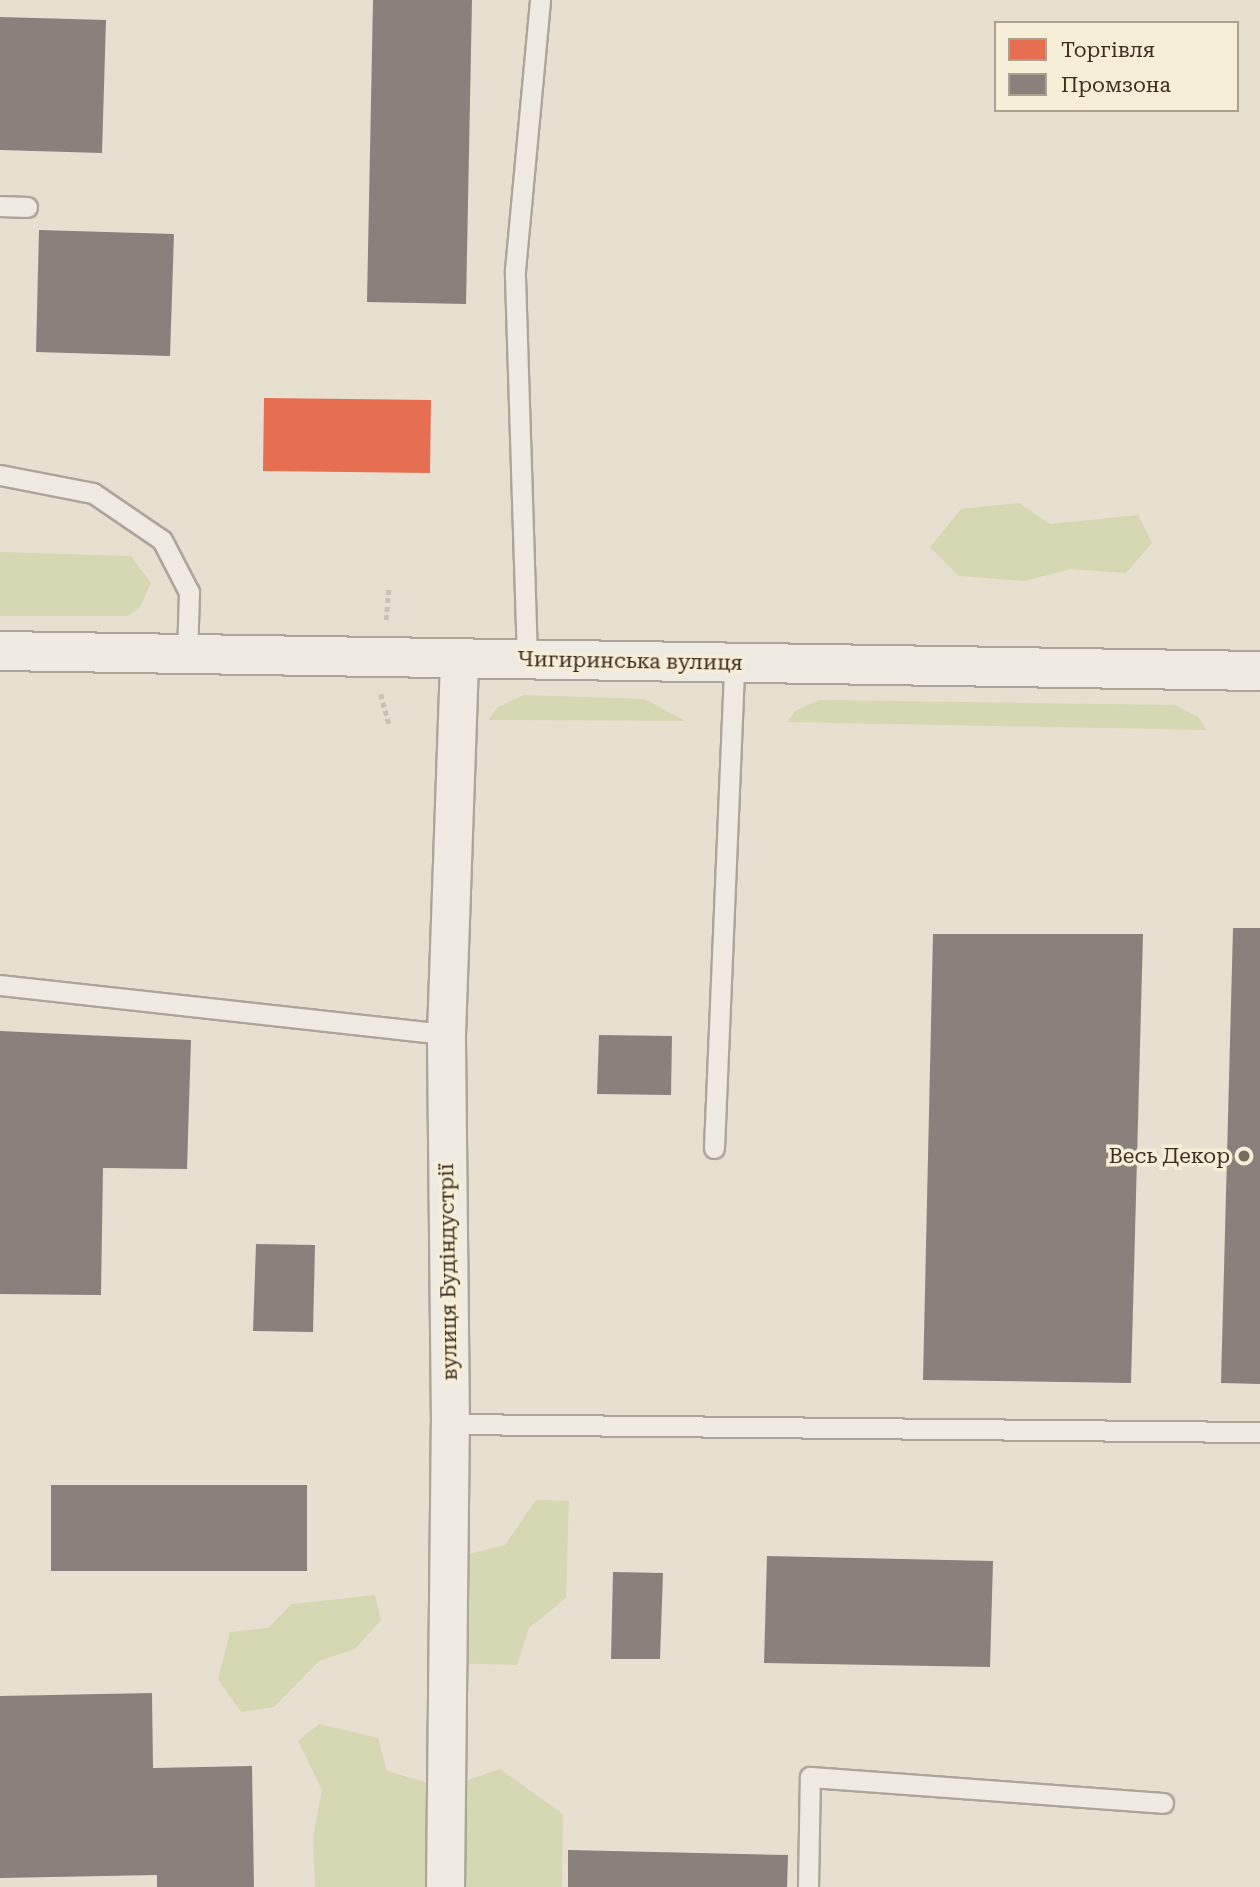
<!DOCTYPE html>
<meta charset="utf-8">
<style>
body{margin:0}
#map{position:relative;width:1260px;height:1887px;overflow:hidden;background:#e7e0d1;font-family:"Roboto Serif",serif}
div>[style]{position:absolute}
.green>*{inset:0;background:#d6d7b3}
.shops>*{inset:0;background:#e76f51}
.industry>*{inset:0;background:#8a817c}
.path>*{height:4.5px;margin-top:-2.25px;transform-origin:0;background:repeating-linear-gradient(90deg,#c8c2b9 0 5px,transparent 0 8.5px)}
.roads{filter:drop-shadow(2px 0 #ada599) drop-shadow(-2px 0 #ada599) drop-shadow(0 2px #ada599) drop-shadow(0 -2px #ada599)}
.lane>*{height:19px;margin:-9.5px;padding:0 9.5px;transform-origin:9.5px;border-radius:9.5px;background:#efebe3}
.street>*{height:37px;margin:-18.5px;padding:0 18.5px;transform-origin:18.5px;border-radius:18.5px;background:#efebe3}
.secondary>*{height:38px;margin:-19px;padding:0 19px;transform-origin:19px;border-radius:19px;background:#efebe3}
.dots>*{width:19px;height:19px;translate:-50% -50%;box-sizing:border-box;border:4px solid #f7eed8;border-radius:50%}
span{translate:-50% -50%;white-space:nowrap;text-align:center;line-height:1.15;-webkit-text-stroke:7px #f7eed8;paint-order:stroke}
.street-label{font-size:21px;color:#3d2e20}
.poi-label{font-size:21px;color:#3d2e20}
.right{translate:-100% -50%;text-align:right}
.legend{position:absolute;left:994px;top:21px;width:245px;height:91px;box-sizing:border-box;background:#f7eed8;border:2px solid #ada18e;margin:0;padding:9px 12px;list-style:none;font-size:21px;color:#3d2e20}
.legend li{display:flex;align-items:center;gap:14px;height:35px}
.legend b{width:35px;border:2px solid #ada18e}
</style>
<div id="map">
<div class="green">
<div style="clip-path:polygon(1019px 503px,1050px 524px,1138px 515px,1152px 543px,1126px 573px,1071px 569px,1024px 581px,959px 576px,930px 547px,961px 509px)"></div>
<div style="clip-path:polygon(0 552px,131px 556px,151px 583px,140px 607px,128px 616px,0 616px)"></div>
<div style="clip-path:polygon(524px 695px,645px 699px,685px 721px,488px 720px,498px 707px)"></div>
<div style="clip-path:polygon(819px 700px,1175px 705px,1198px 717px,1207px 730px,787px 722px,795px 711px)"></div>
<div style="clip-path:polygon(536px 1500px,569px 1501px,566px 1598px,529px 1628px,517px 1665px,445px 1663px,445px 1560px,505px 1545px)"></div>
<div style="clip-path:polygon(375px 1595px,381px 1620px,355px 1649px,319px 1661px,274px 1707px,241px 1712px,218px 1679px,230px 1632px,268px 1628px,292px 1604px)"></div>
<div style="clip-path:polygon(319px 1724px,378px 1738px,387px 1771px,445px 1788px,500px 1769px,563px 1814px,562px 1887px,315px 1887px,313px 1837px,322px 1790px,298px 1741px)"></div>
</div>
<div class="shops">
<div style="clip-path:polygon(264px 398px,431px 400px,430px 473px,263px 471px)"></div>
</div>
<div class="industry">
<div style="clip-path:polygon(373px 0,472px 0,466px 304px,367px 302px)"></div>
<div style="clip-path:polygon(0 17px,106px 20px,102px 153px,0 150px)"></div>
<div style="clip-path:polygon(39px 230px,174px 234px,170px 356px,36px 352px)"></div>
<div style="clip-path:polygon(1233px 928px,1260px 928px,1260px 1384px,1221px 1383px)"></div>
<div style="clip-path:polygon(933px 934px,1143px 934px,1131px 1383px,923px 1380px)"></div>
<div style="clip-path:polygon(0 1031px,191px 1040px,187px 1169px,103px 1168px,101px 1295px,0 1294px)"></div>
<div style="clip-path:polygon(599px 1035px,672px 1036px,671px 1095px,597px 1094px)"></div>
<div style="clip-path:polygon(256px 1244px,315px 1245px,313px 1332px,253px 1331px)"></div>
<div style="clip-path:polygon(51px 1485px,307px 1485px,307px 1571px,51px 1571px)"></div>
<div style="clip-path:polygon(767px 1556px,993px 1561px,990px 1667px,764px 1663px)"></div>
<div style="clip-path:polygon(613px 1572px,663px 1573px,660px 1659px,611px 1659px)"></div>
<div style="clip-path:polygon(152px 1693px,153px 1768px,252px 1766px,254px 1887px,157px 1887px,157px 1875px,0 1878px,0 1696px)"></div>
<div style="clip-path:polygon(568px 1850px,788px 1855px,787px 1887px,568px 1887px)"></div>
</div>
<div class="path">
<div style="left:386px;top:620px;width:33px;rotate:-85deg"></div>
<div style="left:381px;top:694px;width:31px;rotate:75deg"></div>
</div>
<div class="roads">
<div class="lane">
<div style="left:0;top:206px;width:27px;rotate:2deg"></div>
<div style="left:0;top:475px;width:95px;rotate:11deg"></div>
<div style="left:93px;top:493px;width:83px;rotate:34.3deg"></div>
<div style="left:162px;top:540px;width:59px;rotate:62.6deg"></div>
<div style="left:189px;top:592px;width:62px;rotate:91.8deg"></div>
<div style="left:527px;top:659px;width:389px;rotate:-91.8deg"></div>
<div style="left:515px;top:270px;width:271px;rotate:-84.7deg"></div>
<div style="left:0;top:985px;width:449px;rotate:6.3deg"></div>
<div style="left:714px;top:1148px;width:486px;rotate:-87.6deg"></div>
<div style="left:450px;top:1424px;width:810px;rotate:0.57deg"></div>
<div style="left:808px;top:1887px;width:110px;rotate:-89deg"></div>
<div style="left:810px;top:1777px;width:354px;rotate:4.2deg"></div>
</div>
<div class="street">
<div style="left:445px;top:1887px;width:463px;rotate:-89.4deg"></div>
<div style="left:450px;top:1424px;width:390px;rotate:-90.6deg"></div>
<div style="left:446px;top:1034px;width:376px;rotate:-88deg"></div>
</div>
<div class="secondary">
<div style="left:0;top:651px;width:1260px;rotate:0.91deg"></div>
</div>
</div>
<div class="dots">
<div style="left:1244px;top:1156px;background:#786c5e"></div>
</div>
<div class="street-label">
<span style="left:630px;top:661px;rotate:1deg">Чигиринська вулиця</span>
<span style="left:448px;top:1272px;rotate:-91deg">вулиця Будіндустрії</span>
</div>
<div class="poi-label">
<span class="right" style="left:1230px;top:1156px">Весь Декор</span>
</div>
<ul class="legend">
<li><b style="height:19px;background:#e76f51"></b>Торгівля</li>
<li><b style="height:19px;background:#8a817c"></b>Промзона</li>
</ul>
</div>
